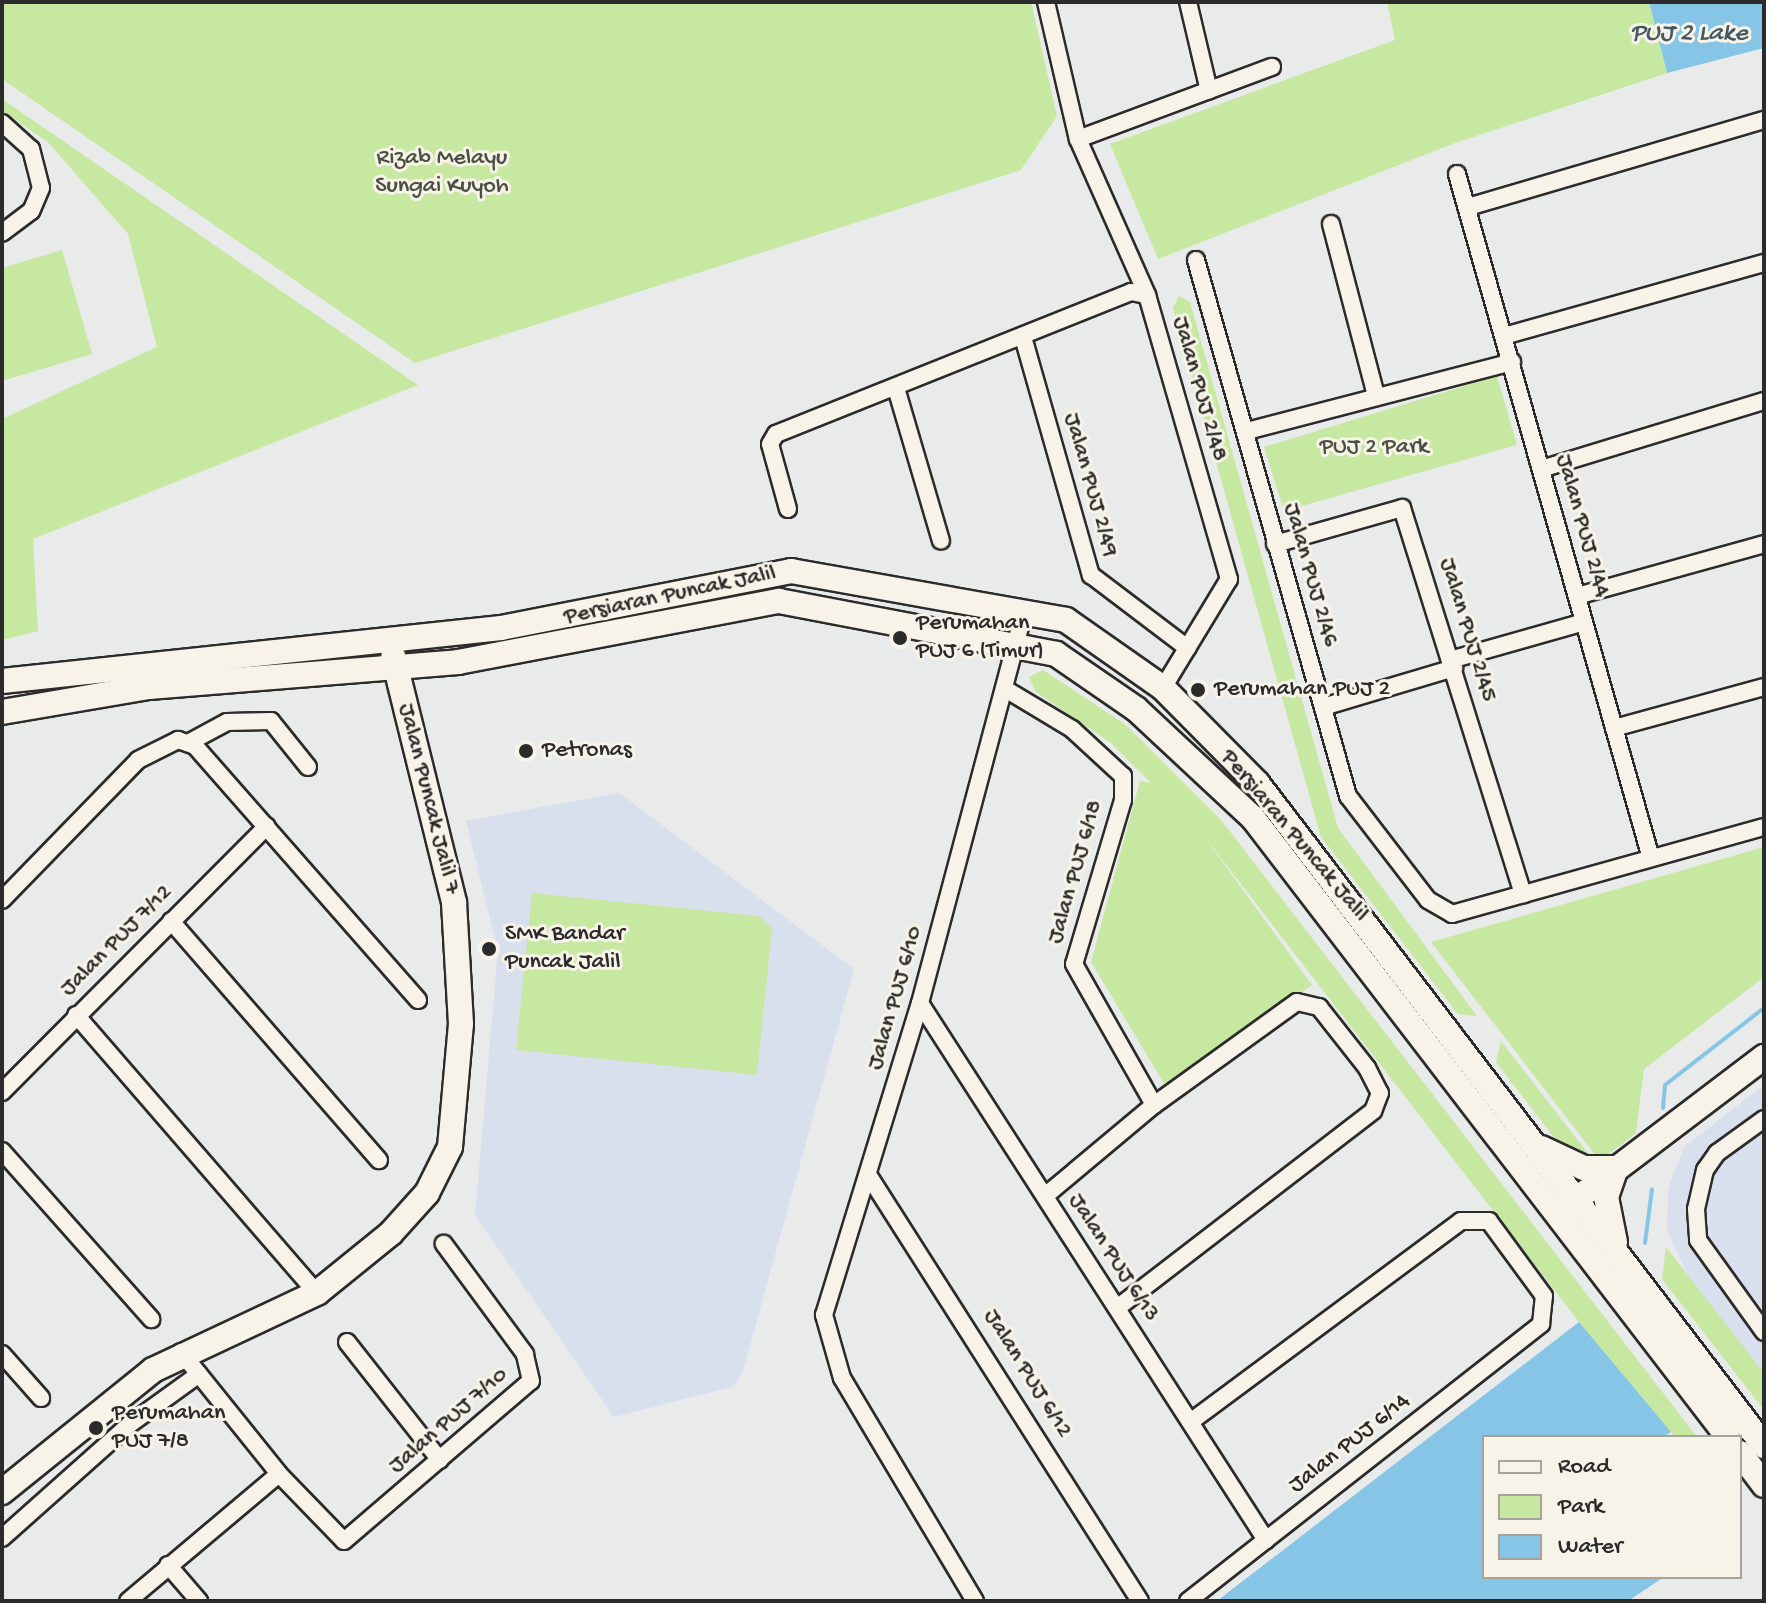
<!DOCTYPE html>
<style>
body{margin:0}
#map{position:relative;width:1766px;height:1603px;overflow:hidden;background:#e9eaea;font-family:"Gochi Hand",sans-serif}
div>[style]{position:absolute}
.built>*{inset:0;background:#d8dfed}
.green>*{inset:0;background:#c6e8a1}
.water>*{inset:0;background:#86c5e6}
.stream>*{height:4px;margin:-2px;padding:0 2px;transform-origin:2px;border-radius:2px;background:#86c5e6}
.roads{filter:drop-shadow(2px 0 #2b2b2b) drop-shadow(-2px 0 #2b2b2b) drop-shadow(0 2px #2b2b2b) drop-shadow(0 -2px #2b2b2b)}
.street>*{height:16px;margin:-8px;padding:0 8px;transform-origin:8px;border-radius:8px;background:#f7f3e8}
.secondary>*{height:24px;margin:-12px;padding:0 12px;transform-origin:12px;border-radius:12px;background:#f7f3e8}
.dots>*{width:22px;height:22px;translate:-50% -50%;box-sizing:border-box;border:4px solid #f7f3e8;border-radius:50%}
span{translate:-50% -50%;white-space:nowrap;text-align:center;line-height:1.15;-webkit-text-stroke:6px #f7f3e8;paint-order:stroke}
.park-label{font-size:24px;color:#4a5143}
.street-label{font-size:24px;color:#2b2b2b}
.poi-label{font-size:24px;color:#2b2b2b}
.left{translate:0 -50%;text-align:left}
.water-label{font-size:26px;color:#465963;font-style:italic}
.frame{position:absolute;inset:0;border:4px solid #2b2b2b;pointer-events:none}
.legend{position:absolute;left:1482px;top:1435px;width:260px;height:144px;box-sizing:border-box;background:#f7f3e8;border:2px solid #a5a39c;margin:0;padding:10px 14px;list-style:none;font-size:24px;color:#2b2b2b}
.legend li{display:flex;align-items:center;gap:16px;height:40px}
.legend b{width:40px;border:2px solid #a5a39c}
</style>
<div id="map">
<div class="built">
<div style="clip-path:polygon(619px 793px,854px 969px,742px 1374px,732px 1387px,614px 1417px,475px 1215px,498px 951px,466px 821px)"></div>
<div style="clip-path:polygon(1764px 1085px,1764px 1378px,1691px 1283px,1667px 1231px,1668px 1189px,1684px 1147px)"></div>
</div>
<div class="green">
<div style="clip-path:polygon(2px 2px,1031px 2px,1057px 116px,1021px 170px,415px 363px,2px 79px)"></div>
<div style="clip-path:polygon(1387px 2px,1649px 2px,1667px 73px,1455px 143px,1158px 259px,1110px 144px,1395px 40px)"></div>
<div style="clip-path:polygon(2px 99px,418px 385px,33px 539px,38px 631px,2px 640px,2px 419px,157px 347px,128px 234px,48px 142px,2px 111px)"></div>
<div style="clip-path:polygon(62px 250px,92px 354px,2px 381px,2px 268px)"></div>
<div style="clip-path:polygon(1179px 296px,1190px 302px,1338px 828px,1477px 1016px,1458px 1014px,1321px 837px,1173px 308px)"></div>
<div style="clip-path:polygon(1497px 376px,1517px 445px,1284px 511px,1264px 447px)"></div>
<div style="clip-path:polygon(1043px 670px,1126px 725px,1221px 820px,1697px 1437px,1675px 1437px,1579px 1322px,1200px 831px,1312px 985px,1165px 1085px,1091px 962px,1140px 781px,1151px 783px,1111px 743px,1036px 692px,1029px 677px)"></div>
<div style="clip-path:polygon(1764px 847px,1764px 977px,1644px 1069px,1636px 1133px,1600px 1161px,1431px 942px)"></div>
<div style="clip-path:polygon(532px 893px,759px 916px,772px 928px,757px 1075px,516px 1050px)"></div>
<div style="clip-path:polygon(1501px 1041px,1593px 1160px,1568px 1156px,1496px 1062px)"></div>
<div style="clip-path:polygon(1666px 1247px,1764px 1373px,1764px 1410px,1662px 1279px)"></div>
</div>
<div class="water">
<div style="clip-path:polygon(1649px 2px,1764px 2px,1764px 48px,1667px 73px)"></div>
<div style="clip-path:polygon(1579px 1322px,1671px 1432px,1664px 1437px,1484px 1437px,1484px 1577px,1664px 1577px,1628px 1601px,1217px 1601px)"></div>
</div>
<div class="stream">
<div style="left:1663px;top:1108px;width:23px;rotate:-85deg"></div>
<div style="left:1665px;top:1085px;width:125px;rotate:-37.9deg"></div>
<div style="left:1645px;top:1243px;width:54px;rotate:-82.6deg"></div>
</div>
<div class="roads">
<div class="street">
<div style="left:1046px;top:2px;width:141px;rotate:76.9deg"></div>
<div style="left:1078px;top:139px;width:171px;rotate:66.1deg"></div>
<div style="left:1188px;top:2px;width:91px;rotate:76.7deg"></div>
<div style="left:2px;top:123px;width:39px;rotate:42deg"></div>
<div style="left:31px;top:149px;width:40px;rotate:75.6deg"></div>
<div style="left:41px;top:188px;width:25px;rotate:113deg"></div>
<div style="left:31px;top:211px;width:36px;rotate:143deg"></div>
<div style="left:1078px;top:139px;width:207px;rotate:-20.4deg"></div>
<div style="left:1457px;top:174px;width:711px;rotate:74.17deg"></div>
<div style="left:1468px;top:207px;width:309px;rotate:-16.4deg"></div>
<div style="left:1331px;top:224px;width:178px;rotate:75.3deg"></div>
<div style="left:1196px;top:260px;width:557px;rotate:74.17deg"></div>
<div style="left:1348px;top:796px;width:131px;rotate:52.4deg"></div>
<div style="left:1428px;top:900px;width:28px;rotate:30deg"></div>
<div style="left:1452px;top:914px;width:324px;rotate:-15.6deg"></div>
<div style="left:1504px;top:336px;width:270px;rotate:-15.7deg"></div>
<div style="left:1023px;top:337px;width:248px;rotate:74.1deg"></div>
<div style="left:1091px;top:575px;width:121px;rotate:37.2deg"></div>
<div style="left:896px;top:388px;width:159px;rotate:73.6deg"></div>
<div style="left:1247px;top:431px;width:274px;rotate:-14.6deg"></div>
<div style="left:1541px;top:469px;width:233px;rotate:-17deg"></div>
<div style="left:788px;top:509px;width:67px;rotate:-105.5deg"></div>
<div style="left:770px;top:444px;width:12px;rotate:-59deg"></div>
<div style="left:776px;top:434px;width:382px;rotate:-21.8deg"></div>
<div style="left:1131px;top:292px;width:16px;rotate:11deg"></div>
<div style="left:1147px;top:295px;width:296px;rotate:73.9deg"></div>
<div style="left:1229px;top:579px;width:127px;rotate:121.2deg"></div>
<div style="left:1275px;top:544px;width:132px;rotate:-15.8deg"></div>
<div style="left:1402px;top:508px;width:405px;rotate:72.6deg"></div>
<div style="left:1577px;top:596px;width:194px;rotate:-15.5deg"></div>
<div style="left:1450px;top:660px;width:139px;rotate:-15.8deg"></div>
<div style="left:1007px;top:690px;width:76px;rotate:31deg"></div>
<div style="left:1072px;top:729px;width:69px;rotate:42.7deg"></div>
<div style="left:1123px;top:776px;width:24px;rotate:90deg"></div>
<div style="left:1123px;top:800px;width:171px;rotate:106.6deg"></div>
<div style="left:1074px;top:964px;width:162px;rotate:60.4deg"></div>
<div style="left:1323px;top:707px;width:137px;rotate:-16.6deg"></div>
<div style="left:1614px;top:728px;width:156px;rotate:-15.3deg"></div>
<div style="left:188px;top:743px;width:44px;rotate:-28.3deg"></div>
<div style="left:227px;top:722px;width:44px;rotate:-1.3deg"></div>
<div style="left:271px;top:721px;width:59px;rotate:51.2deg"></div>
<div style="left:2px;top:900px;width:195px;rotate:-45.8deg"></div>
<div style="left:138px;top:760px;width:45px;rotate:-26.6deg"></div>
<div style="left:178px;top:740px;width:18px;rotate:19deg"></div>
<div style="left:195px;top:746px;width:338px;rotate:48.7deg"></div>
<div style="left:171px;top:921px;width:317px;rotate:49deg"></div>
<div style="left:920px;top:1003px;width:639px;rotate:57.21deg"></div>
<div style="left:76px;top:1015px;width:368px;rotate:49.1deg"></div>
<div style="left:2px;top:1092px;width:375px;rotate:-45.1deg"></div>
<div style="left:1764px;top:1119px;width:58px;rotate:144.1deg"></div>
<div style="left:1717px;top:1153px;width:21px;rotate:125deg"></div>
<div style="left:1705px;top:1170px;width:40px;rotate:103deg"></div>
<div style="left:1696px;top:1209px;width:31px;rotate:86deg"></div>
<div style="left:1698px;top:1240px;width:113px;rotate:54.3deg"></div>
<div style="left:2px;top:1151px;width:225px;rotate:48.4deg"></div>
<div style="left:869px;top:1176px;width:504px;rotate:57.48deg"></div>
<div style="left:1045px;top:1196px;width:142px;rotate:-39.9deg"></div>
<div style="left:1154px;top:1105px;width:176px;rotate:-35.8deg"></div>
<div style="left:1297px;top:1002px;width:23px;rotate:13deg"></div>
<div style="left:1319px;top:1007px;width:78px;rotate:51.8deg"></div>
<div style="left:1367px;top:1068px;width:28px;rotate:63deg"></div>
<div style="left:1380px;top:1093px;width:19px;rotate:111deg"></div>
<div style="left:1373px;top:1111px;width:323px;rotate:142.4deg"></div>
<div style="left:347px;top:1342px;width:150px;rotate:51.8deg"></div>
<div style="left:181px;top:1352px;width:156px;rotate:51.2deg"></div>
<div style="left:279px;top:1474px;width:93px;rotate:45.9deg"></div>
<div style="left:344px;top:1541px;width:246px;rotate:-40.6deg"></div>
<div style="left:531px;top:1381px;width:28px;rotate:-103deg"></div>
<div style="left:525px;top:1354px;width:137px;rotate:-126.4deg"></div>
<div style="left:2px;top:1354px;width:59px;rotate:48.4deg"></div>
<div style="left:2px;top:1538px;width:171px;rotate:-41.7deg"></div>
<div style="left:130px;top:1424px;width:85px;rotate:-35.9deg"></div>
<div style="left:168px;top:1565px;width:48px;rotate:49.3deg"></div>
<div style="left:128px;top:1601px;width:197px;rotate:-40.1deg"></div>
<div style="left:975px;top:1601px;width:260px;rotate:-120.8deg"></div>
<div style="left:842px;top:1378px;width:66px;rotate:-105.9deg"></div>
<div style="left:824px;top:1315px;width:326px;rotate:-72.9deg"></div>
<div style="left:920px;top:1003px;width:401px;rotate:-75.1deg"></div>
<div style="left:1188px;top:1601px;width:449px;rotate:-38.1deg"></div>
<div style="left:1541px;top:1324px;width:28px;rotate:-84deg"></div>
<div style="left:1544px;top:1296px;width:93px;rotate:-126.3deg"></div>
<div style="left:1489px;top:1221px;width:28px;rotate:180deg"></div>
<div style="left:1461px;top:1221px;width:337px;rotate:143.4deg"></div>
</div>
<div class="secondary">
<div style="left:2px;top:681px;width:502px;rotate:-6.06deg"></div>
<div style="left:501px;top:628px;width:296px;rotate:-11.1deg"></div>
<div style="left:791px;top:571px;width:279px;rotate:10.1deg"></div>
<div style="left:1066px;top:620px;width:118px;rotate:35deg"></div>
<div style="left:1163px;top:688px;width:134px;rotate:45.3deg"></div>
<div style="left:1257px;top:783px;width:835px;rotate:52.59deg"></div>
<div style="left:2px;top:712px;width:149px;rotate:-9.7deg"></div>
<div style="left:149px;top:687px;width:310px;rotate:-4.6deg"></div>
<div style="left:458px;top:662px;width:327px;rotate:-10.8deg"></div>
<div style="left:779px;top:601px;width:282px;rotate:10.8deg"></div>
<div style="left:1056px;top:654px;width:97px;rotate:34.5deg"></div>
<div style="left:1136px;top:709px;width:160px;rotate:43deg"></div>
<div style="left:1253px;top:818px;width:780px;rotate:52.5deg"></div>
<div style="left:1541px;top:1148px;width:47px;rotate:24.9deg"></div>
<div style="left:1584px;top:1168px;width:32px"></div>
<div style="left:1565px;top:1208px;width:250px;rotate:-37.2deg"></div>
<div style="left:1615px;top:1242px;width:46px;rotate:-101.3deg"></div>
<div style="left:1606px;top:1197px;width:31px;rotate:-71deg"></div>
<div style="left:1740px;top:1453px;width:40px;rotate:53deg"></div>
<div style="left:2px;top:1492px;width:194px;rotate:-38.9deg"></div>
<div style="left:153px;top:1370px;width:181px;rotate:-25.2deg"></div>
<div style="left:317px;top:1293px;width:95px;rotate:-39deg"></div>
<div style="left:391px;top:1233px;width:54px;rotate:-48deg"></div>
<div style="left:427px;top:1193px;width:51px;rotate:-63.4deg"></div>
<div style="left:450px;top:1147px;width:123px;rotate:-84.9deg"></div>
<div style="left:461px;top:1024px;width:122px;rotate:-93.3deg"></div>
<div style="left:454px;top:902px;width:253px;rotate:-103.9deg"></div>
</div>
</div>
<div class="dots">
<div style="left:900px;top:638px;background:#2b2b2b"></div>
<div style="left:1198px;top:690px;background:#2b2b2b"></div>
<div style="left:526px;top:751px;background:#2b2b2b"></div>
<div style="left:489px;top:949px;background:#2b2b2b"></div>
<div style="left:96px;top:1428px;background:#2b2b2b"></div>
</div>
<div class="park-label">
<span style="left:442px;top:173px">Rizab Melayu<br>Sungai Kuyoh</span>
<span style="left:1374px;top:448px">PUJ 2 Park</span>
</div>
<div class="street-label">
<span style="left:1199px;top:389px;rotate:74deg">Jalan PUJ 2/48</span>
<span style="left:1090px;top:485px;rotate:74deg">Jalan PUJ 2/49</span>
<span style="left:1582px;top:526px;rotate:74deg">Jalan PUJ 2/44</span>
<span style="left:1310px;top:575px;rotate:74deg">Jalan PUJ 2/46</span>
<span style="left:670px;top:596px;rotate:-12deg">Persiaran Puncak Jalil</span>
<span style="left:1467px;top:630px;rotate:73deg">Jalan PUJ 2/45</span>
<span style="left:428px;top:799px;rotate:76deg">Jalan Puncak Jalil 7</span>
<span style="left:1294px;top:836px;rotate:50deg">Persiaran Puncak Jalil</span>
<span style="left:1076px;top:872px;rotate:-74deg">Jalan PUJ 6/18</span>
<span style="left:117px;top:941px;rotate:-45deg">Jalan PUJ 7/12</span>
<span style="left:896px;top:998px;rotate:-74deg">Jalan PUJ 6/10</span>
<span style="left:1113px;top:1258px;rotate:57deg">Jalan PUJ 6/13</span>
<span style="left:1027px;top:1374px;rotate:58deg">Jalan PUJ 6/12</span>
<span style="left:449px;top:1421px;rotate:-41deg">Jalan PUJ 7/10</span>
<span style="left:1350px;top:1444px;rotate:-38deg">Jalan PUJ 6/14</span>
</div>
<div class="poi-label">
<span class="left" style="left:916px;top:638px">Perumahan<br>PUJ 6 (Timur)</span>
<span class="left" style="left:1214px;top:690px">Perumahan PUJ 2</span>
<span class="left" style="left:542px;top:751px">Petronas</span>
<span class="left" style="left:505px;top:949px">SMK Bandar<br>Puncak Jalil</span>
<span class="left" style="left:112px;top:1428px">Perumahan<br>PUJ 7/8</span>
</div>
<div class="water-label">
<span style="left:1689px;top:35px">PUJ 2 Lake</span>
</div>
<div class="frame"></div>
<ul class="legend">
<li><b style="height:10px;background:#f7f3e8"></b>Road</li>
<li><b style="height:22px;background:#c6e8a1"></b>Park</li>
<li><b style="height:22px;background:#86c5e6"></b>Water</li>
</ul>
</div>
